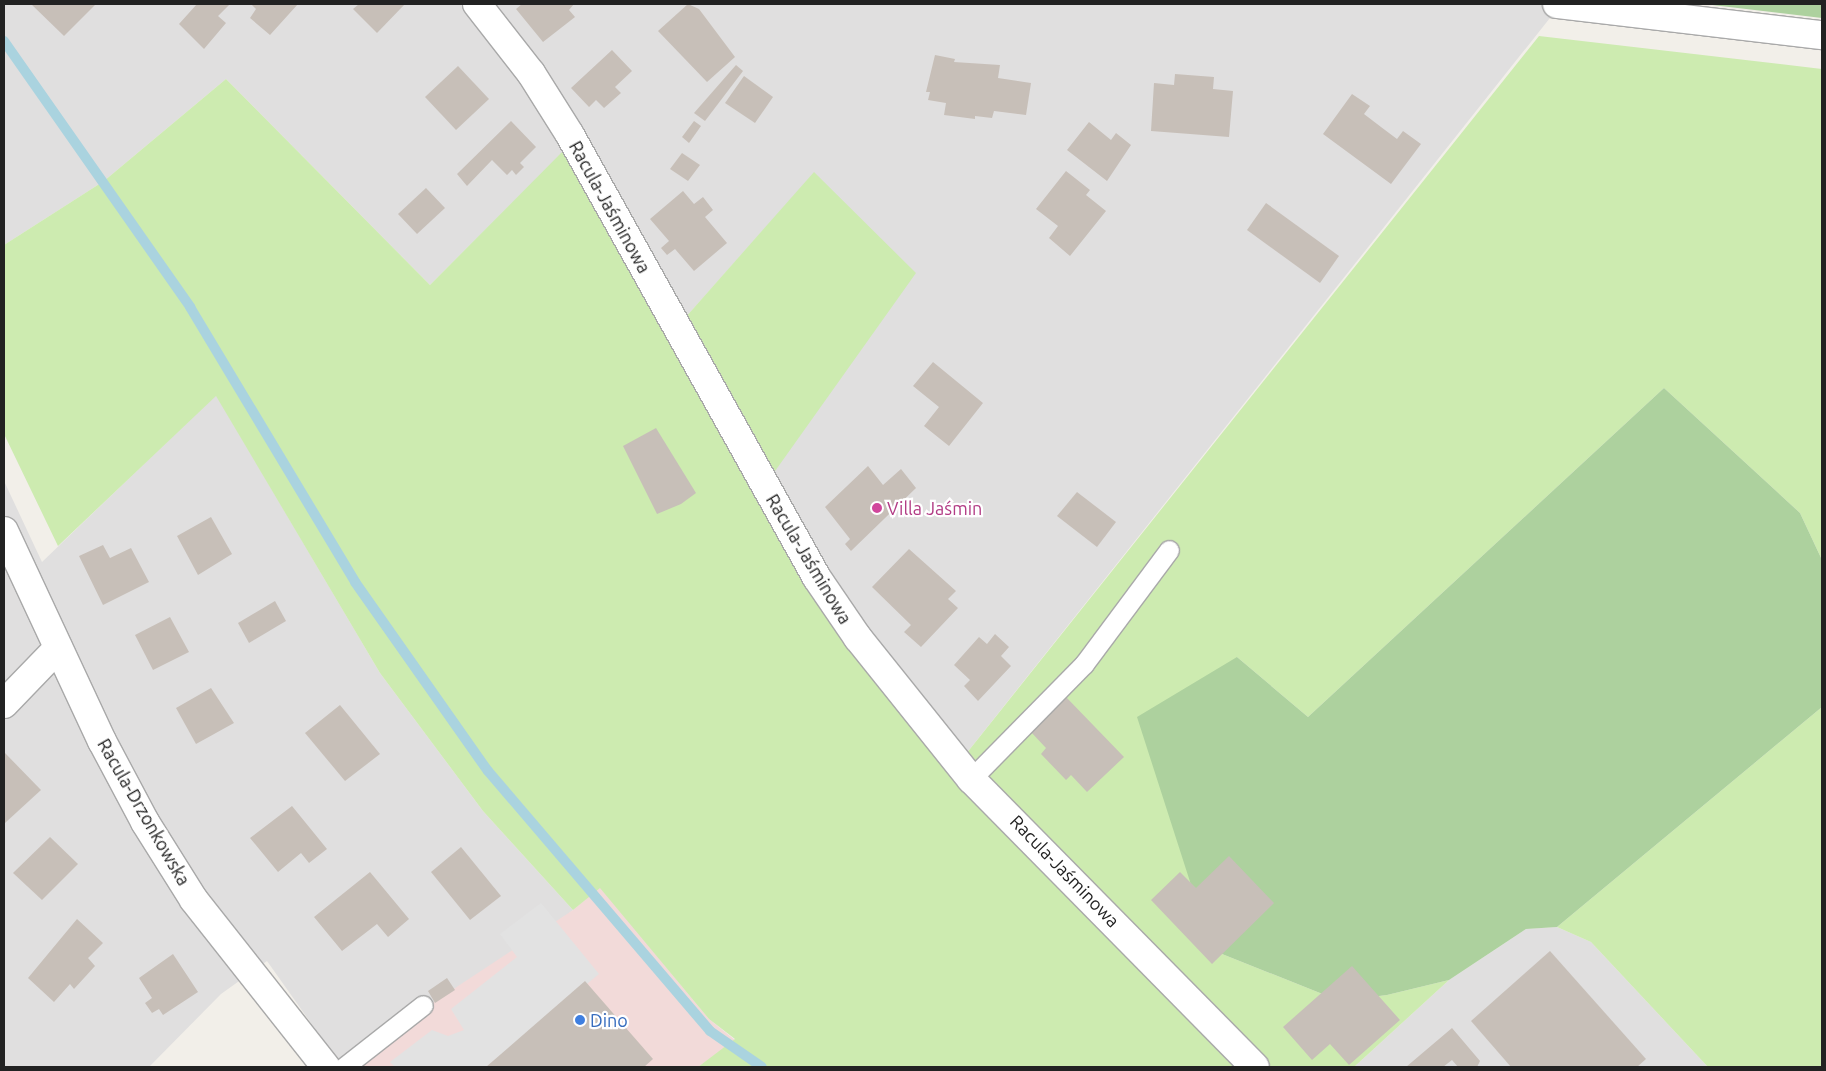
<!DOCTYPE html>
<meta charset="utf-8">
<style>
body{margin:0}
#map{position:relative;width:1826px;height:1071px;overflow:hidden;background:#f2efe9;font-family:Ubuntu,sans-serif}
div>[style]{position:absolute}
.residential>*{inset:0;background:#e0dfdf}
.commercial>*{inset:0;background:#f2dad9}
.grass>*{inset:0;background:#cdebb0}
.forest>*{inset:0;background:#add19e}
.parking>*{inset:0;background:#e2e2e2}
.stream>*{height:10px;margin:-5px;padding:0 5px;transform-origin:5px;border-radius:5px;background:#aad3df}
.building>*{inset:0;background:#c7bfb8}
.roads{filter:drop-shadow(1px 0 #a9a9a9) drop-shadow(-1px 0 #a9a9a9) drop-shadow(0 1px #a9a9a9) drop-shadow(0 -1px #a9a9a9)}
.service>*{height:19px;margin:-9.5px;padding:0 9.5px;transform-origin:9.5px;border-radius:9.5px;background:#fff}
.minor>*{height:28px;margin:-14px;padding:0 14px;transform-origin:14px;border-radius:14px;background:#fff}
.tertiary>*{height:28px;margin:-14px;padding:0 14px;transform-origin:14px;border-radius:14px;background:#fff}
.dots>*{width:14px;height:14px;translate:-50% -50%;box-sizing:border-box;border:2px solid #fff;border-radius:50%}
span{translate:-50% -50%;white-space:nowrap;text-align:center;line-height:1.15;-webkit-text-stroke:4.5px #fff;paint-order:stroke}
.street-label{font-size:18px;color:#222}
.hotel-label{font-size:18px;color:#b23c85}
.left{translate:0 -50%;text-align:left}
.shop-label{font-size:18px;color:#366cbe}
.frame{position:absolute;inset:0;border:5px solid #222;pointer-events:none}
</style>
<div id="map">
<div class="residential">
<div style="clip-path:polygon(4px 4px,1561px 4px,954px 769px,763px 488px,814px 173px,677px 327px,569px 146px,430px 285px,226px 79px,104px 181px,4px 245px,4px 45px,7px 43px,4px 41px)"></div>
<div style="clip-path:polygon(216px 395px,380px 673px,483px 811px,573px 910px,517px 957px,340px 1064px,267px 961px,221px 994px,149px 1067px,4px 1067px,4px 481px,42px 562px)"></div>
<div style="clip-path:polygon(1557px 927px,1591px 942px,1708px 1067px,1354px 1067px,1449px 980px,1526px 929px)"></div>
</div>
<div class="commercial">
<div style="clip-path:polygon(600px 887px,709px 1019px,735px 1040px,698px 1067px,343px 1067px,340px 1064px,573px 910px)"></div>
</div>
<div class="grass">
<div style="clip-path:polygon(1539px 36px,1822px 69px,1822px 560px,1800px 513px,1664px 388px,1308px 717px,1237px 657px,1212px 950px,1340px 1001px,1387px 995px,1449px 980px,1354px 1067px,698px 1067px,735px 1039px,709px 1019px,600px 888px,573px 910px,483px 811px,380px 673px,216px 396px,58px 546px,4px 434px,4px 245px,104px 181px,226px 79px,430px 285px,569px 145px,677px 327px,814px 172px,916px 273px,763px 488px,954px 769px)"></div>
<div style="clip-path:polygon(1822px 707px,1822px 1067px,1708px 1067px,1591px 942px,1557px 927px)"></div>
</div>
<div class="forest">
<div style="clip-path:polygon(1704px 4px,1822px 4px,1822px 18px)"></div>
<div style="clip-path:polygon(1664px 388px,1800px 513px,1822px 560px,1822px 707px,1557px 927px,1526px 929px,1449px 980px,1387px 995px,1340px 1001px,1212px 950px,1137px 717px,1237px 657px,1308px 717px)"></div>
</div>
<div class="parking">
<div style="clip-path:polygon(541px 903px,599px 974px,486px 1067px,395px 1067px,390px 1062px,432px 1030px,448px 1036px,464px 1030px,451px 1009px,517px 957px,500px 934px)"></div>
</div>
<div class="stream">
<div style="left:4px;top:41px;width:325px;rotate:55deg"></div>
<div style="left:190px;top:307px;width:321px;rotate:59deg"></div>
<div style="left:355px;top:582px;width:231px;rotate:54.9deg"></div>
<div style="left:488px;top:771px;width:342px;rotate:49.5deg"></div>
<div style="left:710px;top:1031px;width:63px;rotate:34.7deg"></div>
</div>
<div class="building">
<div style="clip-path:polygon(31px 4px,96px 4px,64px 36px)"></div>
<div style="clip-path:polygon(197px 4px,230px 4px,218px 16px,226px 23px,204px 49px,179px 24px)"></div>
<div style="clip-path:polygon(251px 4px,298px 4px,270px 35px,250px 18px,256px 9px)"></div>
<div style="clip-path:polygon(359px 4px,405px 4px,377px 33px,353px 9px)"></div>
<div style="clip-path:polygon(522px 4px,574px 4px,569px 10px,575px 17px,543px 42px,516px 9px)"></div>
<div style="clip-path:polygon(688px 4px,699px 9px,735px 57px,707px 82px,658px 31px)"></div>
<div style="clip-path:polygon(612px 50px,632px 71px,615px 87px,621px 93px,604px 108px,596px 100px,589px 107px,571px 88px)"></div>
<div style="clip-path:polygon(935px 55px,955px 59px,954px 62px,1000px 65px,998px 78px,1031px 83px,1026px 115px,994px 111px,992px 118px,975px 116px,975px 119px,944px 115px,946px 103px,928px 100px,930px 92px,926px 92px)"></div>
<div style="clip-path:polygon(736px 65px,743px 71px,705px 121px,694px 113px)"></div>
<div style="clip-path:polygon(458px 66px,489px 99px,456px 130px,425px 97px)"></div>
<div style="clip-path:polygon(1175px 74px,1214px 77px,1213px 89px,1233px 91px,1229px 137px,1151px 131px,1154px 83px,1174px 85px)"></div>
<div style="clip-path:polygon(744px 76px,773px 97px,755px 123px,725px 103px)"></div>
<div style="clip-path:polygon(1352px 94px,1370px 106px,1364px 114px,1381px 127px,1397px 139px,1403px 131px,1421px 144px,1391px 184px,1323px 134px)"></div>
<div style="clip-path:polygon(511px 121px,536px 147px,520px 163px,524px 167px,516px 175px,512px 170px,507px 175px,492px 160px,467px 186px,457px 174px)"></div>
<div style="clip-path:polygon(694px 121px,701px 126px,689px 143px,682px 137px)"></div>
<div style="clip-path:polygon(1089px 122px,1111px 140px,1116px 133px,1131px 145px,1107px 181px,1067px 150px)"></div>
<div style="clip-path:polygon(682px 153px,700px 165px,688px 181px,670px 169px)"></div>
<div style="clip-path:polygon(1066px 171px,1090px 190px,1086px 195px,1106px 211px,1070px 256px,1049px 238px,1058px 226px,1036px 209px)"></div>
<div style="clip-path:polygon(426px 188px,445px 208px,417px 234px,398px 214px)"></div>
<div style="clip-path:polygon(683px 191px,694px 204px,703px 197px,713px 210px,705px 217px,727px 243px,694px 271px,675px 249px,667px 255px,661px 248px,669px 241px,650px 219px)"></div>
<div style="clip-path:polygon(1266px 203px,1339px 256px,1320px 283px,1247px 230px)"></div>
<div style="clip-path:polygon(933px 362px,983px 403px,949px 446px,924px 426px,939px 407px,913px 386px)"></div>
<div style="clip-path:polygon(656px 428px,696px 493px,681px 504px,657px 514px,623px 446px)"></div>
<div style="clip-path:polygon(868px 466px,883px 485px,901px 469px,916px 488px,851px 551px,845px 544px,850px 539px,825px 507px)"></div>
<div style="clip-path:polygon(1077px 492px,1116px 522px,1097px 547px,1057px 516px)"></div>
<div style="clip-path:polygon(211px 517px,232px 554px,198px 575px,177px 536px)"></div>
<div style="clip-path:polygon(103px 545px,110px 558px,131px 548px,149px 582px,103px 605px,79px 556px)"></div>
<div style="clip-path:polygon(909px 549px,956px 591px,948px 599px,958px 608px,921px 647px,904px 632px,911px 625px,872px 587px)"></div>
<div style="clip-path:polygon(275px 601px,286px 621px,249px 643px,238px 623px)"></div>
<div style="clip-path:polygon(170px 617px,189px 652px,153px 670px,135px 635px)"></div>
<div style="clip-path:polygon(995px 634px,1009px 647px,1001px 656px,1011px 666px,978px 701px,964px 686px,970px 680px,954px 665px,979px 637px,987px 644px)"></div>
<div style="clip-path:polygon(211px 688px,234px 723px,196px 744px,176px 708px)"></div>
<div style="clip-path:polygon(1066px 697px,1124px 757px,1087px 792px,1071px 775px,1066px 780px,1041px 754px,1046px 748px,1030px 731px)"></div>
<div style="clip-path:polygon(340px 705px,380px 754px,345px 781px,305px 733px)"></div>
<div style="clip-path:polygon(5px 753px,41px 790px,5px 823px,4px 755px)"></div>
<div style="clip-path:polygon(292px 806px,327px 849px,309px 863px,301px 853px,278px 872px,250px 838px)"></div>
<div style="clip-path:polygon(50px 837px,78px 864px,42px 900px,13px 873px)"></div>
<div style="clip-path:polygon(461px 847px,501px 896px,470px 920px,431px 872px)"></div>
<div style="clip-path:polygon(1229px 856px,1274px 903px,1212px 964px,1151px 900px,1180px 872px,1196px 888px)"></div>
<div style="clip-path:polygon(370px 872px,409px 919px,388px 937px,377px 924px,342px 951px,314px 917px)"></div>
<div style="clip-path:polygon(77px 919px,103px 943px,88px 958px,95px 966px,74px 989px,70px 984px,54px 1002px,28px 978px)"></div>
<div style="clip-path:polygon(1550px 951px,1646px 1059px,1637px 1067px,1511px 1067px,1471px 1021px)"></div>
<div style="clip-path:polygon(173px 954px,198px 992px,163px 1015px,159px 1009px,152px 1013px,145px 1003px,152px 998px,139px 978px)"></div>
<div style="clip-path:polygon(1352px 966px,1400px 1020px,1349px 1065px,1330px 1044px,1312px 1060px,1283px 1027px)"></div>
<div style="clip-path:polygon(447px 978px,455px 990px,435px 1003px,428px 991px)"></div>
<div style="clip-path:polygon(585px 981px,653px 1059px,644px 1067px,486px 1067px)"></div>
<div style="clip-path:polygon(1452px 1028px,1480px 1061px,1477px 1067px,1458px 1067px,1452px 1060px,1443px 1067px,1406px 1067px)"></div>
</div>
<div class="roads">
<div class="service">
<div style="left:971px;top:779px;width:161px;rotate:-45.5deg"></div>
<div style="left:1084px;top:664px;width:142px;rotate:-53.3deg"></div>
<div style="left:344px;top:1067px;width:100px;rotate:-38.1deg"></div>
</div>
<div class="minor">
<div style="left:477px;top:4px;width:88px;rotate:52deg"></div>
<div style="left:531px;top:73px;width:73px;rotate:57.8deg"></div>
<div style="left:570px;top:135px;width:507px;rotate:60.86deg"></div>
<div style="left:817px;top:578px;width:73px;rotate:55.7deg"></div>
<div style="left:858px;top:638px;width:181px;rotate:51.3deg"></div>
<div style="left:971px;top:779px;width:404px;rotate:45.4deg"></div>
<div style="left:4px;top:704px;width:78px;rotate:-46deg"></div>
</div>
<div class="tertiary">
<div style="left:1557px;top:4px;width:267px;rotate:6.7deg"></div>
<div style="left:4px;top:531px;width:232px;rotate:65deg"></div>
<div style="left:102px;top:741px;width:92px;rotate:62deg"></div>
<div style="left:145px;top:822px;width:92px;rotate:57.9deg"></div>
<div style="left:194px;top:900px;width:213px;rotate:51.7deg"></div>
</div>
</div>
<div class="dots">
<div style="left:877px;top:508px;background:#d1479c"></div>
<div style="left:580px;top:1020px;background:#3f7fe0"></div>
</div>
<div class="street-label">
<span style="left:610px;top:207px;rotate:61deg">Racula-Jaśminowa</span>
<span style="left:809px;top:559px;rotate:59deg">Racula-Jaśminowa</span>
<span style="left:144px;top:812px;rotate:60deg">Racula-Drzonkowska</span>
<span style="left:1065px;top:871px;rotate:46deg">Racula-Jaśminowa</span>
</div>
<div class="hotel-label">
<span class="left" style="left:887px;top:508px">Villa Jaśmin</span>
</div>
<div class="shop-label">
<span class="left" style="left:590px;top:1020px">Dino</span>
</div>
<div class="frame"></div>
</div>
